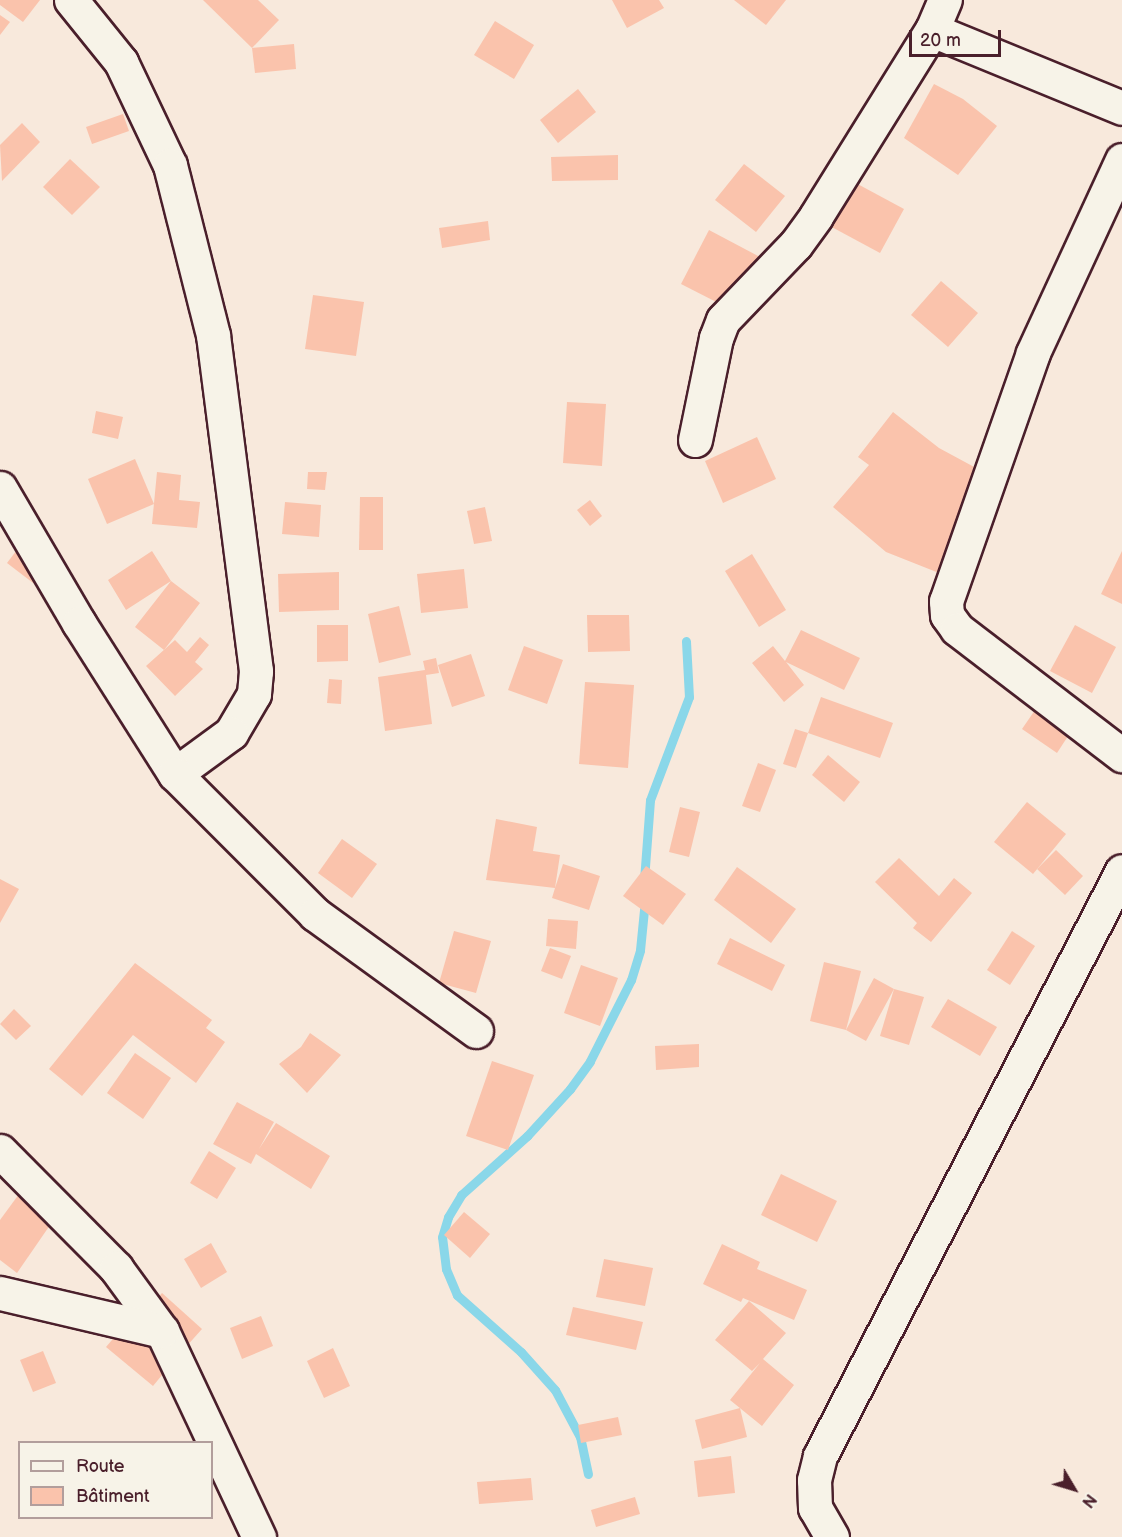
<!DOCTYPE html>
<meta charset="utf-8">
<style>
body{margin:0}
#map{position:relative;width:1122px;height:1537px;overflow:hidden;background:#f8e9dc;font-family:"Balsamiq Sans",sans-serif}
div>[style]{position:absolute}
.stream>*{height:9px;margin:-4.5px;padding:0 4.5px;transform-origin:4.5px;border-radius:4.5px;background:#8ad7e9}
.building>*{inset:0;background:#fac3ac}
.roads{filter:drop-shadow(2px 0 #4a1f2b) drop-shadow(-2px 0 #4a1f2b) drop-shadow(0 2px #4a1f2b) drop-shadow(0 -2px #4a1f2b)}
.street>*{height:33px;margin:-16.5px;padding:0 16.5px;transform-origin:16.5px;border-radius:16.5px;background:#f7f3e8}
span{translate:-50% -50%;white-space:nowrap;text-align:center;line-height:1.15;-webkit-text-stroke:6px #f7f3e8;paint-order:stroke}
.legend{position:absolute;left:18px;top:1441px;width:195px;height:78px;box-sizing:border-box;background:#f7f3e8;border:2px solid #b29e9c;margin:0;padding:8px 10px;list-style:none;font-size:18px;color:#4a1f2b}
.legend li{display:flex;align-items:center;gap:12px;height:30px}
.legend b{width:30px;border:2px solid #b29e9c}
.north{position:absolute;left:1044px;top:1459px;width:60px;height:60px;-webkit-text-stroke:4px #f7f3e8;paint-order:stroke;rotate:128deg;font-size:16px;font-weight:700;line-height:24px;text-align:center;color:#4a1f2b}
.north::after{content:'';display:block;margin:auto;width:21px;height:27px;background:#4a1f2b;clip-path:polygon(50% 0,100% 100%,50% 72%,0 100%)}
.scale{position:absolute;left:909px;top:30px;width:92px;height:27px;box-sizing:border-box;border:3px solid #4a1f2b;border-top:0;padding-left:8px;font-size:18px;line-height:21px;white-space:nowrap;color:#4a1f2b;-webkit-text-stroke:4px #f7f3e8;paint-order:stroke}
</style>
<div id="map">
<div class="stream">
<div style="left:644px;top:880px;width:80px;rotate:-85.7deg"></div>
<div style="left:650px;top:800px;width:110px;rotate:-69.3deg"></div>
<div style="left:689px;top:697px;width:56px;rotate:-93.1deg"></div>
<div style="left:588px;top:1474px;width:38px;rotate:-102deg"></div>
<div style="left:580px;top:1437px;width:53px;rotate:-118deg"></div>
<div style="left:555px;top:1390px;width:51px;rotate:-131.8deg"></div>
<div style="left:521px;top:1352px;width:86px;rotate:-138.3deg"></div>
<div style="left:457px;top:1295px;width:28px;rotate:-113deg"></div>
<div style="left:446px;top:1269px;width:32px;rotate:-97deg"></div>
<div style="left:442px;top:1237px;width:21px;rotate:-73deg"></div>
<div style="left:448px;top:1217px;width:26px;rotate:-59deg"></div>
<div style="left:461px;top:1195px;width:89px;rotate:-41.8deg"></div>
<div style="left:527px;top:1136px;width:64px;rotate:-47.5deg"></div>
<div style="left:570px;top:1089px;width:34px;rotate:-54deg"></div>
<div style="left:590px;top:1061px;width:91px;rotate:-63.2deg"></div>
<div style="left:631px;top:980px;width:31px;rotate:-73deg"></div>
<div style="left:640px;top:950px;width:50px;rotate:-84.3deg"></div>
</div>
<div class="building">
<div style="clip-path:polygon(0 0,40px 0,23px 22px,0 5px)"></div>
<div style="clip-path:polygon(203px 0,258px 0,279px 20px,252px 48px)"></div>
<div style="clip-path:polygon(612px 0,659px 0,664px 8px,627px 28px)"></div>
<div style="clip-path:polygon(734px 0,786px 0,766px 25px)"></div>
<div style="clip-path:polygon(0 15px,10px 22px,0 35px)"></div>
<div style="clip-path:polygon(495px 21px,534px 45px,514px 79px,474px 55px)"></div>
<div style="clip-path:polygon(294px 44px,296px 69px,255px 73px,252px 48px)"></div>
<div style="clip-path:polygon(934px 84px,963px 99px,997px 126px,958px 175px,904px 138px)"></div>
<div style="clip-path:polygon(578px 89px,596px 112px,558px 143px,540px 120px)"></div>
<div style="clip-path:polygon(123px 114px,129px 131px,92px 144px,86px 127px)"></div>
<div style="clip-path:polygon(22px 123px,40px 142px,2px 181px,0 145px)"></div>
<div style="clip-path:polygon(618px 155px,618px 180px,552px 181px,551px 157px)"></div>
<div style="clip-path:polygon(70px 159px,100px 187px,72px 215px,43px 187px)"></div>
<div style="clip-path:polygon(744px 164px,785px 196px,756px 232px,715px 200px)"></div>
<div style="clip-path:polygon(839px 174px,904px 209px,880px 253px,815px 218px)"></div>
<div style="clip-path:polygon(488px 221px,490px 240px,442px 248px,439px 228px)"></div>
<div style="clip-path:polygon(709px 230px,760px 257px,732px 310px,681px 284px)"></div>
<div style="clip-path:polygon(941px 281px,978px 313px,948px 347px,911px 315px)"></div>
<div style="clip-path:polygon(313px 295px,364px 302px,356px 356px,305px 349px)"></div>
<div style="clip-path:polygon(567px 402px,606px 404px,602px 466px,563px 463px)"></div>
<div style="clip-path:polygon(96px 411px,123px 417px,118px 439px,92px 433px)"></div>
<div style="clip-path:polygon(893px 412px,939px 448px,989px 475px,939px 573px,886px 552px,833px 507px,869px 465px,858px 457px)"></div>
<div style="clip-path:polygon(757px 437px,776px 479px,723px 503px,705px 461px)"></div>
<div style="clip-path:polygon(135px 459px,154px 504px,107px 524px,88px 479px)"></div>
<div style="clip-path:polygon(157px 472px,181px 475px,179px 500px,200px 502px,197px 528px,152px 524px)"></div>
<div style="clip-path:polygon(308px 472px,327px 472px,325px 490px,307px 489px)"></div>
<div style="clip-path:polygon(360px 497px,383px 497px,383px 550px,359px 550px)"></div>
<div style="clip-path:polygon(590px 500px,602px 516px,590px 526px,577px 510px)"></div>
<div style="clip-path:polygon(285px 502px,321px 505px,319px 537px,282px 534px)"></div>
<div style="clip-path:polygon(485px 507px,492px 541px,474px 544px,467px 511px)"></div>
<div style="clip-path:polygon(29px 534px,63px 560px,41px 589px,7px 563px)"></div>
<div style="clip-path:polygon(152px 551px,171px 581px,200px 603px,164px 650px,135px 627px,171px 581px,126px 610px,108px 580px)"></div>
<div style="clip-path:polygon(1122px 551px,1122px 604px,1101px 594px)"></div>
<div style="clip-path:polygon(752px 554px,786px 610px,759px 627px,725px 571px)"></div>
<div style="clip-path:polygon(464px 569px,468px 608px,421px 613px,417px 574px)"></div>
<div style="clip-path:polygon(339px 572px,339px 610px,279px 612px,278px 574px)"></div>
<div style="clip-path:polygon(399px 606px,411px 655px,379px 663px,368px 614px)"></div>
<div style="clip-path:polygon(587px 615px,629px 615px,630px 651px,588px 652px)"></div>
<div style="clip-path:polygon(317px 625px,348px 625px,348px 661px,317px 662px)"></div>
<div style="clip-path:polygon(1075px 625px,1116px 647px,1092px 693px,1050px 671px)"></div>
<div style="clip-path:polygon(801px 630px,860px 658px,844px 690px,786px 662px,804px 685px,784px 702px,752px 663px,773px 646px,785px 661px)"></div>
<div style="clip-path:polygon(200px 637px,209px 645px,195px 662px,203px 669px,175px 696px,146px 666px,175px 640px,187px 652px)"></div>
<div style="clip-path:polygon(524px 646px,563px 660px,547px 704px,508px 690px)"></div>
<div style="clip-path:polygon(471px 654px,485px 696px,452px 707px,438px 665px)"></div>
<div style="clip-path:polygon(436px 658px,439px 673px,426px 675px,432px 724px,385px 731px,378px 677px,425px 670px,423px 661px)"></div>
<div style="clip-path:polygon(329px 679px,342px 680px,341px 704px,327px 703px)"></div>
<div style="clip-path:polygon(585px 682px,634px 685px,628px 768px,579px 764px)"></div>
<div style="clip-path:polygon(1053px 684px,1087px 707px,1057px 753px,1022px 729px)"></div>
<div style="clip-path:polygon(821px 697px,893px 723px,880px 758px,808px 733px)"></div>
<div style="clip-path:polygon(795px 729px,808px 733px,796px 768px,783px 764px)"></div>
<div style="clip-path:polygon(828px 755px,860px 782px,844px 802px,812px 775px)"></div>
<div style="clip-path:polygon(758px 763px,776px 770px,760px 812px,742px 806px)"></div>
<div style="clip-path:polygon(1027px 802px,1066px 834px,1033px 874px,994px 842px)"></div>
<div style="clip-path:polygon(680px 807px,700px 812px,689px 857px,669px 852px)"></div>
<div style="clip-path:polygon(496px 819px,537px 827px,533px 851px,560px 855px,555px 888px,563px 864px,600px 876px,589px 910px,552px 898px,555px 888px,486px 880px)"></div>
<div style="clip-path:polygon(342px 839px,377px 864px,352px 898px,318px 873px)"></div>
<div style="clip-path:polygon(1056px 850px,1083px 876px,1065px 895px,1037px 869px)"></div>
<div style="clip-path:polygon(899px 858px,939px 896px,954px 878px,972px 893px,931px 942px,913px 928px,917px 923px,875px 882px)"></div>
<div style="clip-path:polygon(646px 866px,686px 894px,663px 925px,623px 896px)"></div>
<div style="clip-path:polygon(737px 867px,796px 909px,771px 943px,714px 900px)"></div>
<div style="clip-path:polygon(0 879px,19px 889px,0 923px)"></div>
<div style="clip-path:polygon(548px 919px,578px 921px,576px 949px,546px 946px)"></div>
<div style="clip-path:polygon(454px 931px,491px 941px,476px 993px,439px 983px)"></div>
<div style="clip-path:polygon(1012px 931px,1035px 946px,1010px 985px,987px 970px)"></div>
<div style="clip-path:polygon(730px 938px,785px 965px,772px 991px,717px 964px)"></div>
<div style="clip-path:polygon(550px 948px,571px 956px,562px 979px,541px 971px)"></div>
<div style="clip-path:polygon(824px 962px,861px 971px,846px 1030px,810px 1021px)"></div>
<div style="clip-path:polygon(135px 963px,212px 1020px,206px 1028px,225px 1042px,196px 1083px,133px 1035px,82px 1096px,49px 1069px)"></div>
<div style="clip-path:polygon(581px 965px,618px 978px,600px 1026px,564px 1013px)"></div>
<div style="clip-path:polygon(874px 978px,894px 989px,866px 1041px,846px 1030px)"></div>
<div style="clip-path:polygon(894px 989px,924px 997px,909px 1045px,880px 1036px)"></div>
<div style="clip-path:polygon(948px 999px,997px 1027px,980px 1056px,931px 1027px)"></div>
<div style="clip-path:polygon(14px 1009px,31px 1026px,16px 1040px,0 1024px)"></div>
<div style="clip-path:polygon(310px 1033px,341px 1055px,307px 1093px,279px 1064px,301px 1047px)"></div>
<div style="clip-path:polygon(699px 1044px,699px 1067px,656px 1070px,655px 1046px)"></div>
<div style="clip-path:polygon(135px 1053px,171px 1078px,143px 1119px,107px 1093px)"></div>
<div style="clip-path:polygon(492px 1061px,534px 1075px,508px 1150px,466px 1136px)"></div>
<div style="clip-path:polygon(237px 1102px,274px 1122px,259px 1149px,276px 1123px,330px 1156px,311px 1189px,256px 1154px,251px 1164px,213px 1144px)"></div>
<div style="clip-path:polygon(209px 1151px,236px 1168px,217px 1199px,190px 1183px)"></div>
<div style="clip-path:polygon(781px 1174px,837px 1201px,817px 1242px,761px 1215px)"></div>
<div style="clip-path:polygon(22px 1190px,57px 1215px,17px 1273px,0 1260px,0 1220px)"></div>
<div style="clip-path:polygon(464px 1212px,490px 1234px,470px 1258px,444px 1235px)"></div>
<div style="clip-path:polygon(211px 1243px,227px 1272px,201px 1288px,184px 1259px)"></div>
<div style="clip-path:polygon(722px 1244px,760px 1262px,757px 1269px,807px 1290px,794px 1320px,743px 1298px,741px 1302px,703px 1284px)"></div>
<div style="clip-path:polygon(604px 1259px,653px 1268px,645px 1306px,596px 1297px)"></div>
<div style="clip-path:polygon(162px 1293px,202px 1329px,185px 1348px,145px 1313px)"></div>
<div style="clip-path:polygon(749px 1301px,786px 1333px,763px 1359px,794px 1385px,762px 1426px,730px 1400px,760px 1363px,752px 1371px,715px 1340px)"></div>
<div style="clip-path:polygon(573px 1307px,643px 1322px,636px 1350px,566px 1335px)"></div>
<div style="clip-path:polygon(135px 1313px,181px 1352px,153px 1386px,106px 1347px)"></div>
<div style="clip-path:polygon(261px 1316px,273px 1346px,242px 1359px,230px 1328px)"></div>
<div style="clip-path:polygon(333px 1348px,350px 1386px,324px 1398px,307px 1361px)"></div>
<div style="clip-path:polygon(43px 1351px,56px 1383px,33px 1392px,20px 1360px)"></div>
<div style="clip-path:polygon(740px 1408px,747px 1437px,702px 1449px,695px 1420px)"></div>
<div style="clip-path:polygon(618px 1417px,622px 1435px,581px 1443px,578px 1425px)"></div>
<div style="clip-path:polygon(731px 1456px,735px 1493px,698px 1497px,694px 1461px)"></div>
<div style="clip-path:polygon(531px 1478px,533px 1500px,479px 1504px,477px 1482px)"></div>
<div style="clip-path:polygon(635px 1497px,640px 1514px,596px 1527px,591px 1510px)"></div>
</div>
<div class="roads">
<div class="street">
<div style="left:71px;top:0;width:80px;rotate:51.1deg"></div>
<div style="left:121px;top:62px;width:114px;rotate:64.6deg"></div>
<div style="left:170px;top:165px;width:175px;rotate:75.8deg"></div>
<div style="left:213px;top:335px;width:339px;rotate:82.7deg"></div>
<div style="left:256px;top:671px;width:23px;rotate:95deg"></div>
<div style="left:254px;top:694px;width:45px;rotate:120.5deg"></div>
<div style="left:231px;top:733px;width:69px;rotate:143.8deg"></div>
<div style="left:932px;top:30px;width:205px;rotate:22.3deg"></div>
<div style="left:1122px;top:160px;width:213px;rotate:114.8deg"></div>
<div style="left:1033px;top:353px;width:263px;rotate:109.3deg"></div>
<div style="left:946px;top:601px;width:14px;rotate:86deg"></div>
<div style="left:947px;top:615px;width:17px;rotate:54deg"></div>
<div style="left:957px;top:629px;width:208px;rotate:37.4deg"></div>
<div style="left:695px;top:440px;width:104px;rotate:-78.4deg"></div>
<div style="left:716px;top:338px;width:19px;rotate:-69deg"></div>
<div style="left:723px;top:320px;width:105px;rotate:-46.2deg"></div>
<div style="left:796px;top:244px;width:34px;rotate:-54deg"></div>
<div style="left:816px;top:216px;width:219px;rotate:-58.1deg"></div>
<div style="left:932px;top:30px;width:33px;rotate:-67deg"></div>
<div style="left:0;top:488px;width:156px;rotate:59.7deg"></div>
<div style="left:79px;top:623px;width:179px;rotate:57.6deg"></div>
<div style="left:175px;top:774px;width:198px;rotate:45deg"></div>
<div style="left:315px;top:914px;width:199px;rotate:36deg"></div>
<div style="left:0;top:1151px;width:165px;rotate:45.2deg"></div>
<div style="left:116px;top:1268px;width:78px;rotate:53.9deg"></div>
<div style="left:162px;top:1331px;width:228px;rotate:64.8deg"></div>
<div style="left:0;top:1293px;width:166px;rotate:13.2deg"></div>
<div style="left:832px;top:1537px;width:34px;rotate:-120deg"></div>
<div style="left:815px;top:1508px;width:28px;rotate:-92deg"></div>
<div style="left:814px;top:1480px;width:25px;rotate:-76deg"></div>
<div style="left:820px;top:1456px;width:658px;rotate:-62.7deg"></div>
</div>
</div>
<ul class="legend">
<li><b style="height:8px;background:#f7f3e8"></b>Route</li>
<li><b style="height:16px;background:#fac3ac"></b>Bâtiment</li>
</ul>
<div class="north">N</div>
<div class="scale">20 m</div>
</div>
